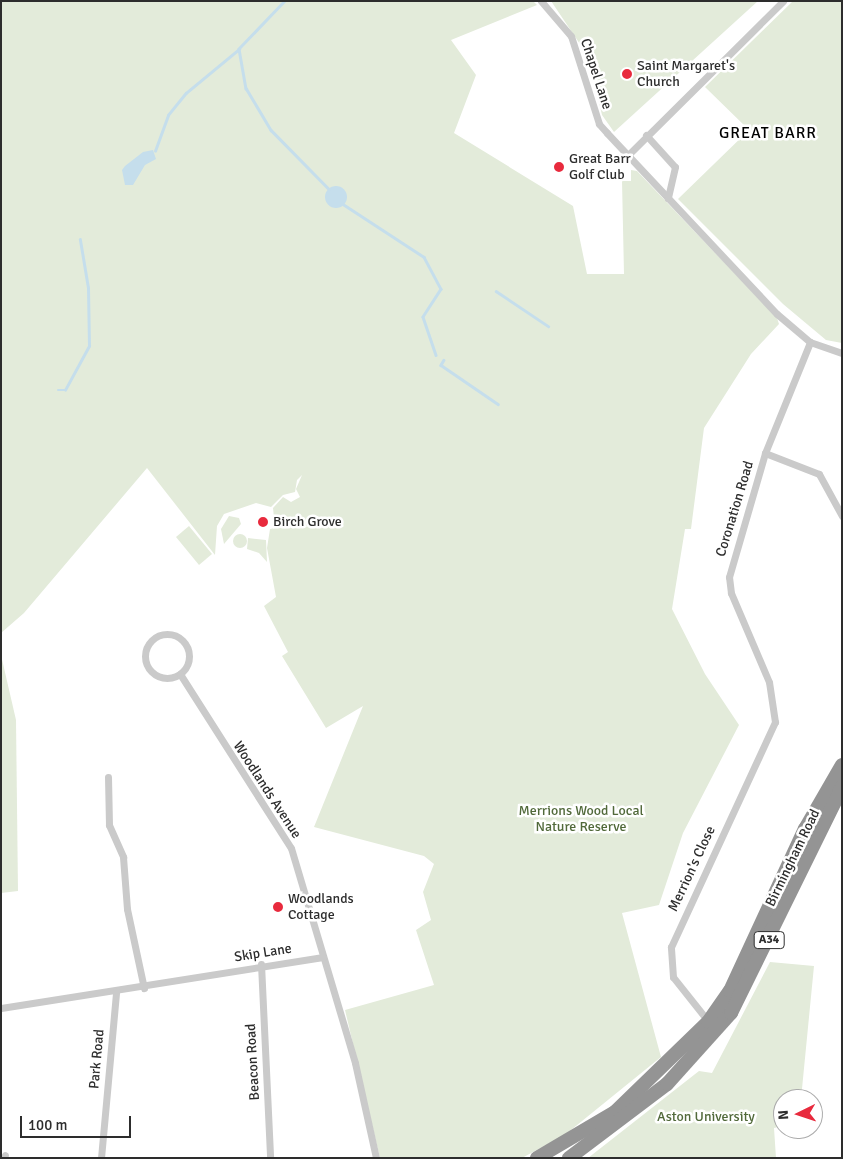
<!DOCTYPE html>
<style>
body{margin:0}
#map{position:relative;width:843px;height:1159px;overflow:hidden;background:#fff;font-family:Signika,sans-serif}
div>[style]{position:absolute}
.green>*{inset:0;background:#e3ebda}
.round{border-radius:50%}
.water>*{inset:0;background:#c5deec}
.stream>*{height:2.5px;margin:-1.25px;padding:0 1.25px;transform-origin:1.25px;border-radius:1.25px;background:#c5deec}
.street>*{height:7px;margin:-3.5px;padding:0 3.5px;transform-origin:3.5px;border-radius:3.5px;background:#cacaca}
.street>.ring{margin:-3.5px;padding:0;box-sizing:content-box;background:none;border:7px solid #cacaca;border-radius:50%}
.highway>*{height:14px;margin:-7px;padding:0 7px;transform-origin:7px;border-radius:7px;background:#949494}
.dots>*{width:14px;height:14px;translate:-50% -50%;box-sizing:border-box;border:2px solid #fff;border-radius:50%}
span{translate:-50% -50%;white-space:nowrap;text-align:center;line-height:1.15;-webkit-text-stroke:5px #fff;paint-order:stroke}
.shield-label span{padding:1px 4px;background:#fff;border:1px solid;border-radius:4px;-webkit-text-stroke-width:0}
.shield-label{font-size:12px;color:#2d2d2d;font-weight:700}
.poi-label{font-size:14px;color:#2d2d2d}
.left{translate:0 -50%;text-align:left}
.street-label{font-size:14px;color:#2d2d2d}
.park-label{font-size:14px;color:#51693a}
.quarter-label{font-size:16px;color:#000;letter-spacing:1px}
.frame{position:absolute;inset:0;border:2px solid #2d2d2d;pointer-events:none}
.north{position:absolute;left:773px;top:1089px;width:50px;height:50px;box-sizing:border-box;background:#fff;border:1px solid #ababab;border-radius:50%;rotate:266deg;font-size:14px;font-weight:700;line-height:20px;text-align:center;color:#2d2d2d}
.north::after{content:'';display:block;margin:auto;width:18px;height:22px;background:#e82a3d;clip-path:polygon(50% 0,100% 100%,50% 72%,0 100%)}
.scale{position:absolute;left:20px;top:1116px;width:111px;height:22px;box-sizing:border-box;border:2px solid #2d2d2d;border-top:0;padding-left:6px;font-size:15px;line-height:18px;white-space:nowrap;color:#2d2d2d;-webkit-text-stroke:4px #fff;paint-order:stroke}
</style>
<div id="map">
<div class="green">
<div style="clip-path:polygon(1px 1px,533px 1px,537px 5px,451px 40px,476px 75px,454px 133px,573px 206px,587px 274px,624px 274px,622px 181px,631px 181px,631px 170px,637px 171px,777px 318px,779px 324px,751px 354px,704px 428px,691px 529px,685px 529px,672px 609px,705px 674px,739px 725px,683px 833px,659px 905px,622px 913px,661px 1057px,566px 1134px,522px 1158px,380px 1158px,345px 1010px,434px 985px,416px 930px,431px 920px,423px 892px,434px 864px,424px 856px,314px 827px,363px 706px,326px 728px,282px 656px,288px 652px,264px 606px,276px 597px,267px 548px,270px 529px,275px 528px,273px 508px,283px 497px,291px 502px,300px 497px,296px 489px,302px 475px,297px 480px,295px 492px,283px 495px,271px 507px,256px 503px,224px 514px,217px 526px,215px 555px,147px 468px,24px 613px,1px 633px)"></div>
<div style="clip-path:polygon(551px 1px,758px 1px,614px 132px,602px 115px,588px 56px)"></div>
<div style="clip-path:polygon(793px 1px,842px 1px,842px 343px,826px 340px,783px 304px,678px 199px,749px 130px,705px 87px)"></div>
<div style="clip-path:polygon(229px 516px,239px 518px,241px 524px,224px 544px,221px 529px)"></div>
<div style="clip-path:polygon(189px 526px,212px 554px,199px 565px,176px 537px)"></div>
<div class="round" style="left:233px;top:534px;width:14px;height:14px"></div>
<div style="clip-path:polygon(248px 538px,266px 540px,267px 562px,259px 553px,247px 549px)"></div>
<div style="clip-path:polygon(1px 655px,16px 720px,18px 891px,1px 893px)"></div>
<div style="clip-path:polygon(770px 962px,814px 966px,801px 1099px,783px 1099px,783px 1126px,774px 1128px,776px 1158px,588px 1158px,699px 1071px,712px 1073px)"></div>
</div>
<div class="water">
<div style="clip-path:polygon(153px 150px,156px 159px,145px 165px,133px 185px,125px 185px,122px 170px,125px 166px,143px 152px)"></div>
<div class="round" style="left:325px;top:186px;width:22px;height:22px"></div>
</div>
<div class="stream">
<div style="left:285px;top:1px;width:66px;rotate:133.8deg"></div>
<div style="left:239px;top:49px;width:40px;rotate:80deg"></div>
<div style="left:246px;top:88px;width:49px;rotate:59.2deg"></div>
<div style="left:271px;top:130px;width:83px;rotate:45.5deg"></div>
<div style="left:155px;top:151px;width:38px;rotate:-70deg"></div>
<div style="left:168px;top:115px;width:28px;rotate:-51deg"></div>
<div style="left:186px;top:93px;width:69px;rotate:-39.7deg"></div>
<div style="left:343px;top:204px;width:97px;rotate:33.2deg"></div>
<div style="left:424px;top:257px;width:36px;rotate:62deg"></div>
<div style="left:441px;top:289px;width:33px;rotate:123deg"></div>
<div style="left:423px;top:317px;width:40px;rotate:71.1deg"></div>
<div style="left:496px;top:291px;width:63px;rotate:33.9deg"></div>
<div style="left:444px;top:360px;width:6px;rotate:121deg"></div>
<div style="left:441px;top:365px;width:69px;rotate:34.4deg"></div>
<div style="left:58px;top:390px;width:7px"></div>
<div style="left:65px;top:390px;width:50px;rotate:-61.4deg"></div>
<div style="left:89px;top:346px;width:58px;rotate:-91deg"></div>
<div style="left:88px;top:288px;width:49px;rotate:-99.5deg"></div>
</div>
<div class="street">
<div style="left:541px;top:1px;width:46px;rotate:49.4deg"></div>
<div style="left:571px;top:36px;width:92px;rotate:72.3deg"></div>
<div style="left:599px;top:124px;width:12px;rotate:48deg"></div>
<div style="left:607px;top:133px;width:248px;rotate:46.8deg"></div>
<div style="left:777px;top:314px;width:43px;rotate:40.3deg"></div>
<div style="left:810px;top:342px;width:34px;rotate:19deg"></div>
<div style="left:646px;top:135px;width:43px;rotate:47.8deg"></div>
<div style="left:675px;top:167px;width:32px;rotate:103deg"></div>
<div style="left:627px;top:156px;width:220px;rotate:-44.8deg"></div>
<div style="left:765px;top:453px;width:58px;rotate:21.3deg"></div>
<div style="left:819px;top:474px;width:48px;rotate:61.3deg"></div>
<div class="ring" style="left:145px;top:634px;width:37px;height:37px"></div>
<div style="left:180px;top:674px;width:206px;rotate:57.5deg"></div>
<div style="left:291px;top:848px;width:224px;rotate:73.4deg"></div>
<div style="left:355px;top:1063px;width:97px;rotate:77.5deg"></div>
<div style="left:108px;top:777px;width:48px;rotate:88.8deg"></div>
<div style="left:109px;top:825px;width:35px;rotate:66deg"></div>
<div style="left:123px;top:857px;width:52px;rotate:85.6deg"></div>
<div style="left:127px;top:909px;width:81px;rotate:77.9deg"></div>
<div style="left:261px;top:964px;width:194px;rotate:87.3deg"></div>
<div style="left:1px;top:1008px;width:326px;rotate:-9deg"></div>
<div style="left:708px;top:1021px;width:56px;rotate:-128.5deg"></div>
<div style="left:673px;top:977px;width:30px;rotate:-94deg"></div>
<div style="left:671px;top:947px;width:248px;rotate:-65.2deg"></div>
<div style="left:775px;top:722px;width:40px;rotate:-98.5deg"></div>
<div style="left:769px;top:682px;width:97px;rotate:-113.1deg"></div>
<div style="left:731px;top:593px;width:16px;rotate:-97deg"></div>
<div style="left:729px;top:577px;width:129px;rotate:-73.8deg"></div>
<div style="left:765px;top:453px;width:120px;rotate:-67.9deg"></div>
<div style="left:4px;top:1158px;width:3px;rotate:-72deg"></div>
<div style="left:101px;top:1158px;width:167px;rotate:-84.8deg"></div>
</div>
<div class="highway">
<div style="left:537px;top:1158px;width:91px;rotate:-30.5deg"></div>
<div style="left:615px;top:1112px;width:129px;rotate:-44.1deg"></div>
<div style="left:708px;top:1022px;width:38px;rotate:-55deg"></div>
<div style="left:730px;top:991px;width:179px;rotate:-65.2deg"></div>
<div style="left:805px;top:829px;width:74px;rotate:-60deg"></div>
<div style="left:569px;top:1158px;width:123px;rotate:-37.1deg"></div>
<div style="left:667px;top:1084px;width:96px;rotate:-48deg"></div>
<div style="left:731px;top:1013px;width:252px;rotate:-63.8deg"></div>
</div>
<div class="dots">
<div style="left:627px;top:74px;background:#e82a3d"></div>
<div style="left:559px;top:167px;background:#e82a3d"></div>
<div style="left:263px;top:522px;background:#e82a3d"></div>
<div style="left:278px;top:907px;background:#e82a3d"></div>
</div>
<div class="shield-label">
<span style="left:769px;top:940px">A34</span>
</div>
<div class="poi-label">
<span class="left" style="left:637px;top:74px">Saint Margaret's<br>Church</span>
<span class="left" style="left:569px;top:167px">Great Barr<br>Golf Club</span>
<span class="left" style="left:273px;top:522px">Birch Grove</span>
<span class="left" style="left:288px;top:907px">Woodlands<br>Cottage</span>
</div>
<div class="street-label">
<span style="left:596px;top:74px;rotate:72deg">Chapel Lane</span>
<span style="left:735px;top:509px;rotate:-73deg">Coronation Road</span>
<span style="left:267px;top:790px;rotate:57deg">Woodlands Avenue</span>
<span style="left:793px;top:858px;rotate:-64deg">Birmingham Road</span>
<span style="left:692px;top:869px;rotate:-65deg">Merrion's Close</span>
<span style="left:263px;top:953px;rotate:-9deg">Skip Lane</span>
<span style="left:97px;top:1059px;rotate:-85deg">Park Road</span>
<span style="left:253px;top:1062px;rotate:-93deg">Beacon Road</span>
</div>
<div class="park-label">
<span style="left:581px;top:819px">Merrions Wood Local<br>Nature Reserve</span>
<span style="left:706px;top:1117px">Aston University</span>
</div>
<div class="quarter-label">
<span style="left:768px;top:133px">GREAT BARR</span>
</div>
<div class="frame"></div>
<div class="north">N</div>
<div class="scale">100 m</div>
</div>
